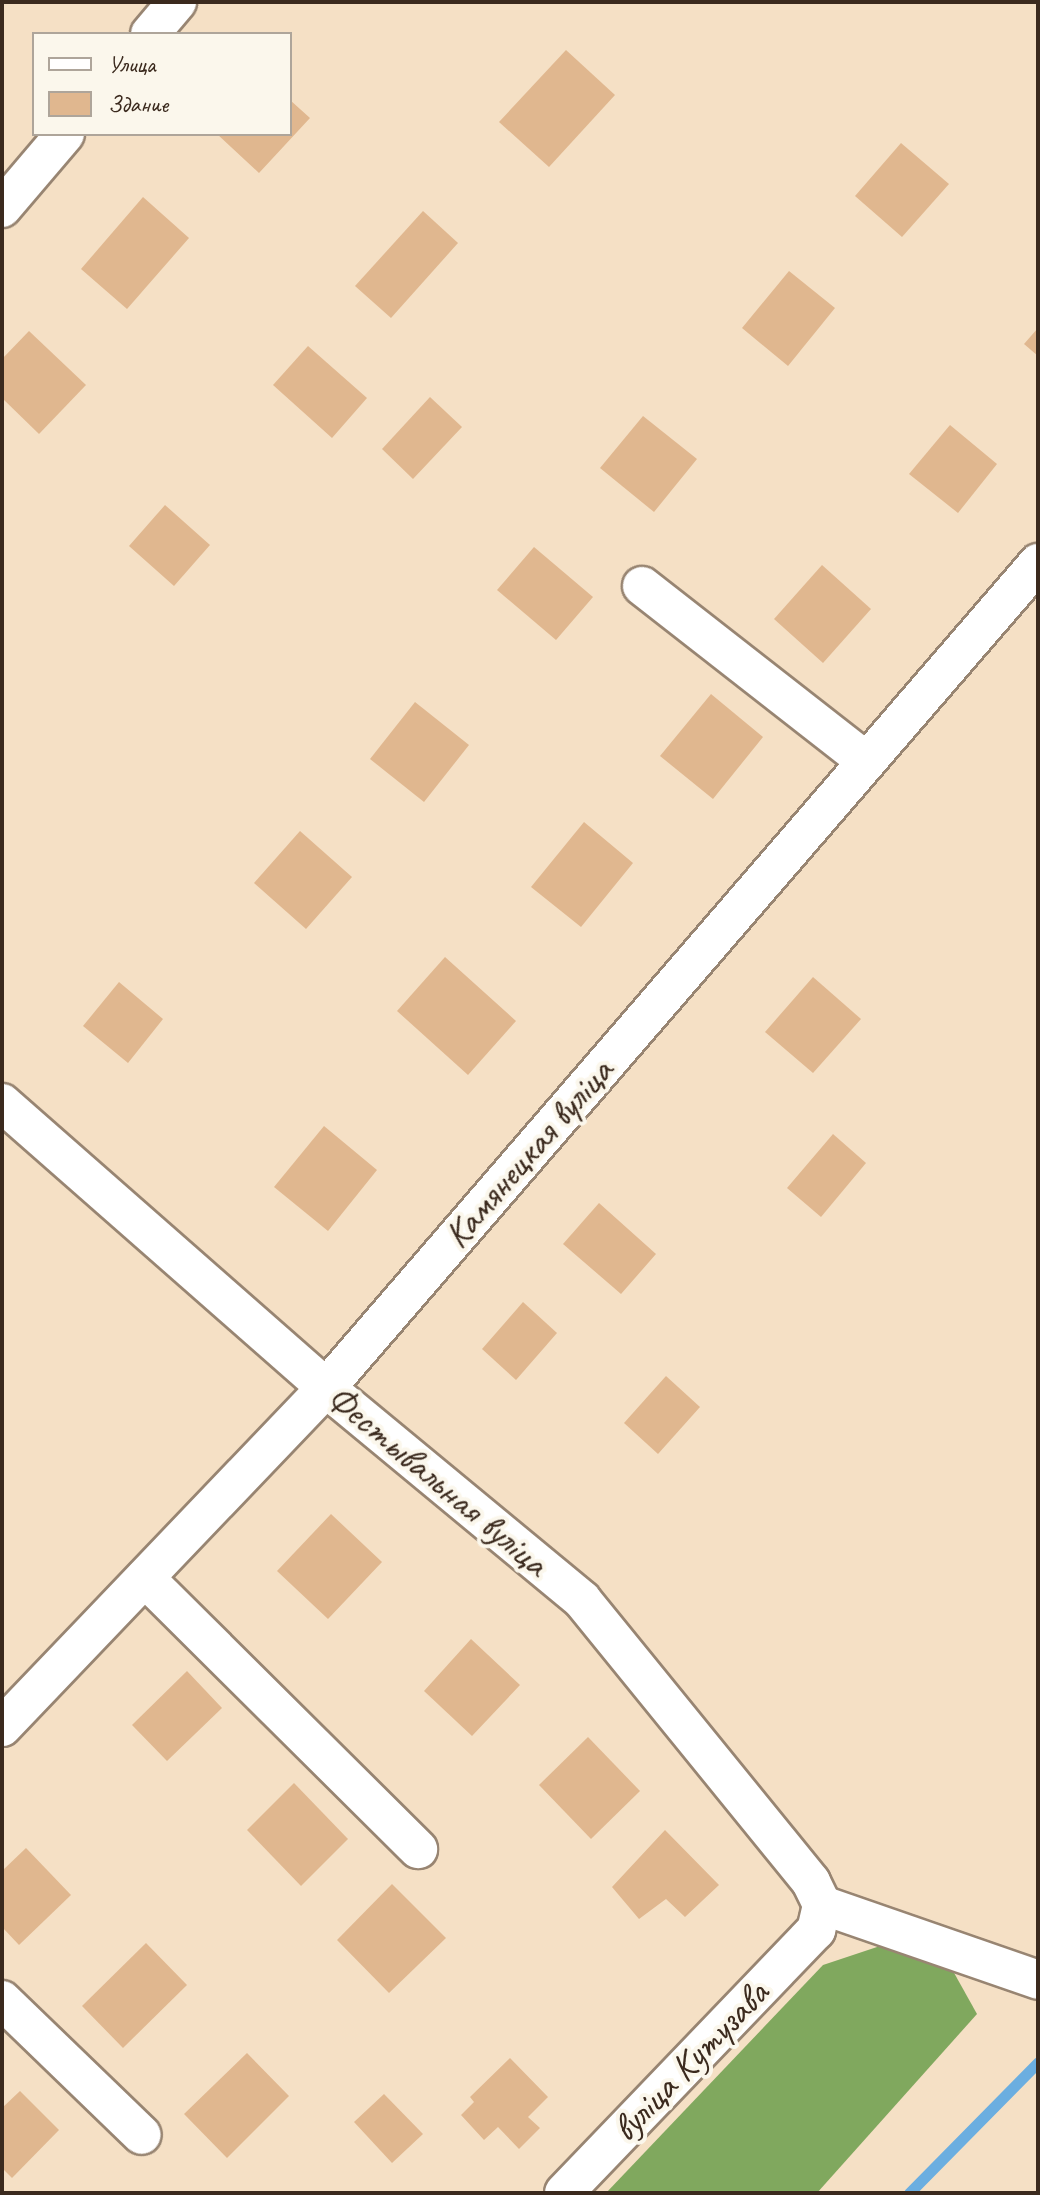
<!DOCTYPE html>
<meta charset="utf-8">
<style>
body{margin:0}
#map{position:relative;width:1040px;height:2195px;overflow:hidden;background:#f5e0c5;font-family:Caveat,sans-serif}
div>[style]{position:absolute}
.forest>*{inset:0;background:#80a85e}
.stream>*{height:11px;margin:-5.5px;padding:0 5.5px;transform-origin:5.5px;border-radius:5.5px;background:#6baee0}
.building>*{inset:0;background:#e0b78f}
.roads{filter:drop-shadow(2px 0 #988572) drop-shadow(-2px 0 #988572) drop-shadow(0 2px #988572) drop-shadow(0 -2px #988572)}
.minor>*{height:38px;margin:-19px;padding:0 19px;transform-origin:19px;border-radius:19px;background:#fff}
span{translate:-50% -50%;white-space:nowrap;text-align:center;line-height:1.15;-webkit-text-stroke:8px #fbf7ec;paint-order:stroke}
.street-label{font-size:38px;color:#3b2a1e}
.frame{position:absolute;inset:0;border:4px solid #3b2a1e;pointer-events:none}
.legend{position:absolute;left:32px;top:32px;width:260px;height:104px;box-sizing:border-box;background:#fbf7ec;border:2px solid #aea59a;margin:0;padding:10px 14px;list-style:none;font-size:24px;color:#3b2a1e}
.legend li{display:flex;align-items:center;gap:16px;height:40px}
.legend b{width:40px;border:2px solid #aea59a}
</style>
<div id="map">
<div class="forest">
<div style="clip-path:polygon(880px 1946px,953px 1971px,977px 2014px,817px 2193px,606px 2193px,823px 1965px)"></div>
</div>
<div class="stream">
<div style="left:909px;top:2193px;width:184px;rotate:-45.4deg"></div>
</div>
<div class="building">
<div style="clip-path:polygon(566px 50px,615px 95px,549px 167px,499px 122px)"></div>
<div style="clip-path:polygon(290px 100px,310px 118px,259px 173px,217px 134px,290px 134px)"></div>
<div style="clip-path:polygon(901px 143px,949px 184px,902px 237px,855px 196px)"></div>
<div style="clip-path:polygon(143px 197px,189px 238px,127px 309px,81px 269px)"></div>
<div style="clip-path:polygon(423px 211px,458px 243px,391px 318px,355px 286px)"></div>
<div style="clip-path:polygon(789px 271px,835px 308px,788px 366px,742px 328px)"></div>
<div style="clip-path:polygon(1038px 328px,1038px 356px,1024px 344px)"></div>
<div style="clip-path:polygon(29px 331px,86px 385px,39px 434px,2px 398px,2px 359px)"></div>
<div style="clip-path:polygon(308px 346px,367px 398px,332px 438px,273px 385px)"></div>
<div style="clip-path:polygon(430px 397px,462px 427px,413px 479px,382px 449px)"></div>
<div style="clip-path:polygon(643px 416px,697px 459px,654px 512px,600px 468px)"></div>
<div style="clip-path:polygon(950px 425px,997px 464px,958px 513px,909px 474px)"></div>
<div style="clip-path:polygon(165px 505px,210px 545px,174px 586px,129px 546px)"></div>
<div style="clip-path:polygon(534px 547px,593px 597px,556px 640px,497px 590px)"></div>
<div style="clip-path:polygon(822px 565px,871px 609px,823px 663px,774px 619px)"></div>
<div style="clip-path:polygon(711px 694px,763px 737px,713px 799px,660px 756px)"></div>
<div style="clip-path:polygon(415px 702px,469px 745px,424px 802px,370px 759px)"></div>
<div style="clip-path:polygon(584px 822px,633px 863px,581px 927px,531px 887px)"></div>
<div style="clip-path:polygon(300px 831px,352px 877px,306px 929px,254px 883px)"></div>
<div style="clip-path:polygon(445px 957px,516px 1021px,468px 1075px,397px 1011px)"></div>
<div style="clip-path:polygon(813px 977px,861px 1019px,813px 1073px,765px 1032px)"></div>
<div style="clip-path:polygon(119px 982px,163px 1019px,128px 1063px,83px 1026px)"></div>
<div style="clip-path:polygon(324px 1126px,377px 1170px,328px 1231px,274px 1187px)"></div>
<div style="clip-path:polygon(833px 1134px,866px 1163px,821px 1217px,787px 1188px)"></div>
<div style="clip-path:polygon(599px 1203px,656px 1254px,621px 1294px,563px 1244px)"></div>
<div style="clip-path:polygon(523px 1302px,557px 1333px,516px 1380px,482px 1349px)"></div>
<div style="clip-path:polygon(666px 1376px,700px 1407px,658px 1454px,624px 1423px)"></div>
<div style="clip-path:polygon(331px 1514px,382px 1562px,328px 1619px,277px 1571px)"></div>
<div style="clip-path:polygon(471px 1639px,520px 1685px,472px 1736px,424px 1691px)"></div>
<div style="clip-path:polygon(187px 1671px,222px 1708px,167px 1761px,132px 1725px)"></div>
<div style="clip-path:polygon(588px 1737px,640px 1791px,591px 1839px,539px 1785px)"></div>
<div style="clip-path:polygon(294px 1783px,348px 1839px,301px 1886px,247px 1830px)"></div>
<div style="clip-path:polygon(665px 1830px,719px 1885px,685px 1917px,666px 1899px,639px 1919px,612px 1887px)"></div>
<div style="clip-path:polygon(26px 1848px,71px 1895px,19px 1945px,2px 1927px,2px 1871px)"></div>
<div style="clip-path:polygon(392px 1884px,446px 1938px,389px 1993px,337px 1940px)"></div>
<div style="clip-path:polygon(146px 1943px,187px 1985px,123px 2048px,82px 2006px)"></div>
<div style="clip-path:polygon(247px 2053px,289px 2096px,227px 2158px,184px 2114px)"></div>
<div style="clip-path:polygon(510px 2058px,548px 2097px,528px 2117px,540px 2128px,519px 2149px,498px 2127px,484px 2140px,461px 2115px,474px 2102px,470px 2097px)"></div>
<div style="clip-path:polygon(20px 2091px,59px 2130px,12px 2178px,2px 2168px,2px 2108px)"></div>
<div style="clip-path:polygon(384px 2094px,423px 2134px,392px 2163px,354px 2122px)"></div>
</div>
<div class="roads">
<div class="minor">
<div style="left:150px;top:34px;width:42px;rotate:-49.8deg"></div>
<div style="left:2px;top:208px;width:97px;rotate:-49.6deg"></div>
<div style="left:642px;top:586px;width:284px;rotate:38deg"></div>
<div style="left:2px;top:1103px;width:432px;rotate:41.3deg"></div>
<div style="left:326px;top:1388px;width:332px;rotate:39.6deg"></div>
<div style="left:582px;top:1600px;width:363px;rotate:50.9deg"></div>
<div style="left:811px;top:1882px;width:25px;rotate:64deg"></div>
<div style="left:822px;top:1905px;width:26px;rotate:103deg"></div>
<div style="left:816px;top:1930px;width:364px;rotate:133.8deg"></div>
<div style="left:145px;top:1578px;width:385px;rotate:44.8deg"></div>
<div style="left:2px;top:1727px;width:469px;rotate:-46.3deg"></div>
<div style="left:326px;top:1388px;width:1090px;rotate:-49.2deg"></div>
<div style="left:822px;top:1905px;width:229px;rotate:19.1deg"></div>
<div style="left:2px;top:2000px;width:194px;rotate:44deg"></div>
</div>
</div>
<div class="street-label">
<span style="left:528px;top:1153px;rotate:-49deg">Камянецкая вуліца</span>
<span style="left:438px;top:1480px;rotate:40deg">Фестывальная вуліца</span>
<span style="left:690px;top:2061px;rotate:-46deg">вуліца Кутузава</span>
</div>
<div class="frame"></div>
<ul class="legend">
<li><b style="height:10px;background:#fff"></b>Улица</li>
<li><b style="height:22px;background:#e0b78f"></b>Здание</li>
</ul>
</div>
